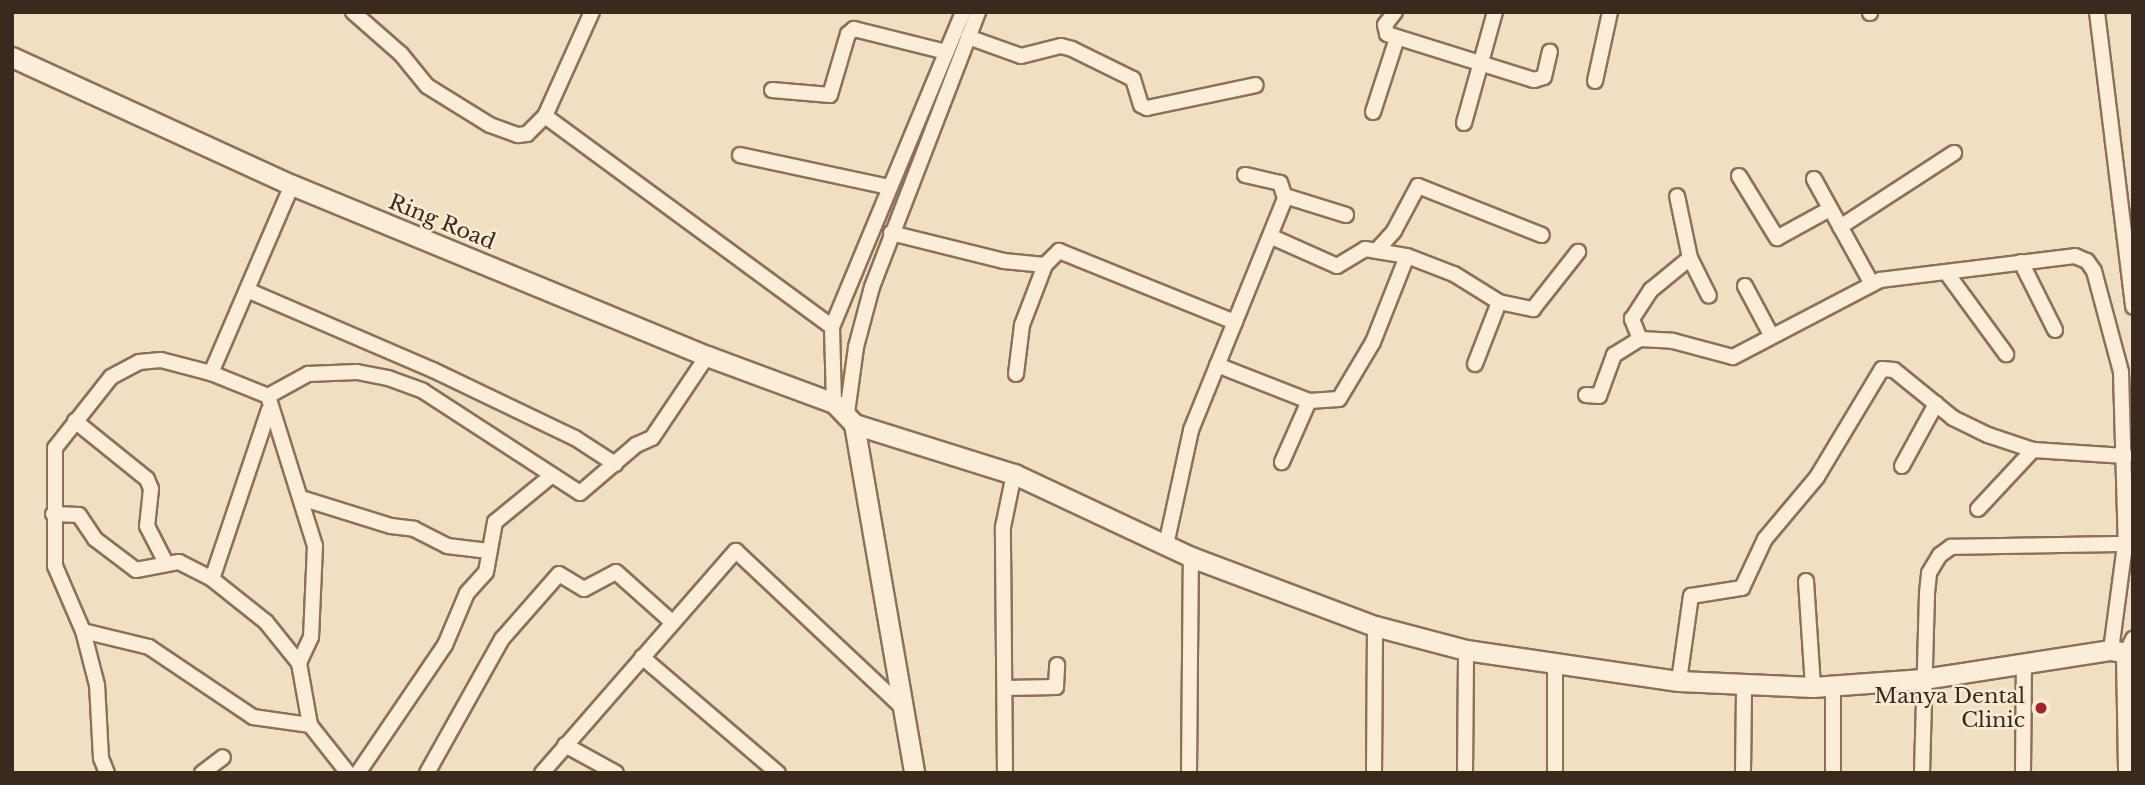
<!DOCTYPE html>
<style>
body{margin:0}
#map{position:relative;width:2145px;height:785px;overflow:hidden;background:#f1dfc3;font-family:"Libre Baskerville",serif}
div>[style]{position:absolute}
.roads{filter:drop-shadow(2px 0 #8d7058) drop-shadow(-2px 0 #8d7058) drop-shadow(0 2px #8d7058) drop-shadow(0 -2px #8d7058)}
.street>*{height:14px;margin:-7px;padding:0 7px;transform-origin:7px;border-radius:7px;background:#fbedd7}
.secondary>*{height:19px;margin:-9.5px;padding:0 9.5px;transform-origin:9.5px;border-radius:9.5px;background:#fbedd7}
.dots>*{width:19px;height:19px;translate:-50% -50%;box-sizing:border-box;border:4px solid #f8ead3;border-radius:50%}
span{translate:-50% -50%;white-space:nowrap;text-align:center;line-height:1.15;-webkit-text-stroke:5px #f8ead3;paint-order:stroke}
.street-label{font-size:21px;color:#3c291d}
.poi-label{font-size:21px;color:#3c291d}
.right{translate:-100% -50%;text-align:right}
.frame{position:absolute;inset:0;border:14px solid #3c291d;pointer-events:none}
</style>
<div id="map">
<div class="roads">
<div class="street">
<div style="left:353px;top:12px;width:64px;rotate:41.2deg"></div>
<div style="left:401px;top:54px;width:41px;rotate:50.9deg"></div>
<div style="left:427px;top:86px;width:74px;rotate:31.8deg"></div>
<div style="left:490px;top:125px;width:30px;rotate:20deg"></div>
<div style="left:518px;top:135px;width:9px;rotate:-6deg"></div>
<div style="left:527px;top:134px;width:25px;rotate:-45deg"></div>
<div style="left:545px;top:116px;width:356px;rotate:36.3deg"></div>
<div style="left:832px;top:327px;width:76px;rotate:88.5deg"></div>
<div style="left:1395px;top:12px;width:16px;rotate:128deg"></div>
<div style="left:1385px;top:25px;width:9px;rotate:77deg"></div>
<div style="left:1387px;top:34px;width:154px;rotate:17.4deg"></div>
<div style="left:1534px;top:80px;width:10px;rotate:-17deg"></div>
<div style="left:1544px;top:77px;width:26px;rotate:-77deg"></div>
<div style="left:1870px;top:12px;width:1px;rotate:90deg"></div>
<div style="left:2097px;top:12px;width:297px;rotate:83deg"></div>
<div style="left:968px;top:37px;width:56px;rotate:19.7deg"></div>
<div style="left:1021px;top:56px;width:41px;rotate:-14deg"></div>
<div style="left:1061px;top:46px;width:11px;rotate:15deg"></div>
<div style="left:1072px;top:49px;width:68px;rotate:26.2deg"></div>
<div style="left:1133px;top:79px;width:27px;rotate:73deg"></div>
<div style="left:1141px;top:105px;width:7px;rotate:27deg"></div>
<div style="left:1147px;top:108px;width:111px;rotate:-11.9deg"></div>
<div style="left:1595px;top:81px;width:71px;rotate:-77.7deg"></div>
<div style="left:772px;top:90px;width:58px;rotate:4.9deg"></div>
<div style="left:830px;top:95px;width:64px;rotate:-73.6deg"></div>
<div style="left:848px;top:34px;width:8px;rotate:-40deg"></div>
<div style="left:854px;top:29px;width:95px;rotate:14deg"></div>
<div style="left:1373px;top:112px;width:78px;rotate:-72deg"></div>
<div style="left:545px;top:116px;width:114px;rotate:-65.7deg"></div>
<div style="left:1464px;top:123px;width:115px;rotate:-74.4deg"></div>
<div style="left:740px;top:155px;width:152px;rotate:12.1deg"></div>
<div style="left:1739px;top:176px;width:73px;rotate:58.5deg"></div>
<div style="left:1777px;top:238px;width:60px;rotate:-28.7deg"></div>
<div style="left:1814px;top:179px;width:120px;rotate:61.1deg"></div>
<div style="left:1285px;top:196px;width:64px;rotate:17.3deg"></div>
<div style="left:1840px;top:227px;width:136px;rotate:-33deg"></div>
<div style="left:891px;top:233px;width:116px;rotate:13.9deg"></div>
<div style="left:1004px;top:261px;width:41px;rotate:5.6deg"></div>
<div style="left:1272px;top:237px;width:71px;rotate:24deg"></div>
<div style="left:1337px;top:266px;width:33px;rotate:-31deg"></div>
<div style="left:1365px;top:249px;width:43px;rotate:9.5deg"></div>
<div style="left:1378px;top:249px;width:24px;rotate:-48deg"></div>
<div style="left:1394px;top:231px;width:51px;rotate:-61.9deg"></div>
<div style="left:1418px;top:186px;width:133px;rotate:21.6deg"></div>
<div style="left:1690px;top:258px;width:42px;rotate:63.4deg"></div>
<div style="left:2021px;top:262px;width:76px;rotate:63.4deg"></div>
<div style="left:1946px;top:272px;width:102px;rotate:53.8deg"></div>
<div style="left:1745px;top:286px;width:55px;rotate:62deg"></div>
<div style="left:247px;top:290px;width:202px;rotate:23.3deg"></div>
<div style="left:433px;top:370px;width:157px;rotate:25.6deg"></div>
<div style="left:575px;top:438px;width:48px;rotate:33deg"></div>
<div style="left:832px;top:327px;width:341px;rotate:-67.4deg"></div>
<div style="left:1640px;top:339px;width:22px;rotate:-112deg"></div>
<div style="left:1632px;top:319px;width:35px;rotate:-57deg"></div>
<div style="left:1651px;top:290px;width:50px;rotate:-39.4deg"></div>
<div style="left:1690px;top:258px;width:63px;rotate:-101.8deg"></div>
<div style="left:1475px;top:364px;width:66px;rotate:-68.8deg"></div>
<div style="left:1217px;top:365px;width:99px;rotate:21.4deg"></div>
<div style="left:1309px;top:401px;width:67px;rotate:113.9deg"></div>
<div style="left:211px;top:373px;width:61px;rotate:22deg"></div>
<div style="left:268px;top:396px;width:46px;rotate:-28.8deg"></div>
<div style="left:308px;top:374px;width:49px;rotate:-2.3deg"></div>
<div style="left:357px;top:372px;width:32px;rotate:11deg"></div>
<div style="left:388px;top:378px;width:37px;rotate:20deg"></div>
<div style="left:423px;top:391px;width:187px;rotate:33deg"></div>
<div style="left:580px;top:493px;width:74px;rotate:-40.6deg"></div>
<div style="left:636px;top:445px;width:17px;rotate:-24deg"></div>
<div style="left:652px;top:438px;width:99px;rotate:-56.1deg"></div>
<div style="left:1016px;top:374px;width:49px;rotate:-83deg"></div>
<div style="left:1022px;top:325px;width:64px;rotate:-69deg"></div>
<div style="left:1045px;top:265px;width:20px;rotate:-45deg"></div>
<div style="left:1059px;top:251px;width:190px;rotate:22deg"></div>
<div style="left:1586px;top:395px;width:13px;rotate:4deg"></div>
<div style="left:1599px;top:396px;width:44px;rotate:-69.9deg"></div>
<div style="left:1614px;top:355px;width:31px;rotate:-32deg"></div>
<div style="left:1640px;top:339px;width:33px;rotate:3deg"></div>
<div style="left:1673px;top:341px;width:62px;rotate:14.9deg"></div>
<div style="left:1733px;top:357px;width:166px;rotate:-27.6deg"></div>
<div style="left:1880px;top:280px;width:196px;rotate:-7deg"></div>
<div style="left:2075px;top:256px;width:13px;rotate:23deg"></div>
<div style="left:2087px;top:261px;width:12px;rotate:55deg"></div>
<div style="left:2094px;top:271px;width:105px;rotate:75deg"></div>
<div style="left:2121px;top:372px;width:177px;rotate:88.4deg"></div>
<div style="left:268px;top:396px;width:157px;rotate:72.6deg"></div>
<div style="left:315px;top:546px;width:91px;rotate:92.5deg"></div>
<div style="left:311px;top:637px;width:29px;rotate:115deg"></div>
<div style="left:299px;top:663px;width:63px;rotate:79.9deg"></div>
<div style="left:310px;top:725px;width:61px;rotate:51.6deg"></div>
<div style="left:1309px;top:401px;width:30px;rotate:-4deg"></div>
<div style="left:1339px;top:399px;width:66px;rotate:-59.2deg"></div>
<div style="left:1373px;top:342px;width:92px;rotate:-68.4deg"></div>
<div style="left:1407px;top:256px;width:50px;rotate:21deg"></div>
<div style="left:1454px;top:274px;width:53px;rotate:31.9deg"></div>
<div style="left:1499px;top:302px;width:35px;rotate:12deg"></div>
<div style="left:1533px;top:309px;width:73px;rotate:-51.7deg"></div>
<div style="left:847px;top:413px;width:67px;rotate:-82.2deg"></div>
<div style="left:856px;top:347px;width:62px;rotate:-75.1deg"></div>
<div style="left:872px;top:287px;width:295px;rotate:-68.9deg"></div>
<div style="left:75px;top:421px;width:92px;rotate:38.9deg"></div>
<div style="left:147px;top:479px;width:11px;rotate:68deg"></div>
<div style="left:151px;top:489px;width:37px;rotate:96deg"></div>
<div style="left:147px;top:526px;width:42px;rotate:62.8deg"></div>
<div style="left:1902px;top:466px;width:71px;rotate:-61.3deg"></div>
<div style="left:301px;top:498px;width:94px;rotate:17.3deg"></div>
<div style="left:391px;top:526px;width:23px;rotate:7deg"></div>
<div style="left:414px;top:529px;width:37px;rotate:27deg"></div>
<div style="left:447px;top:546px;width:42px;rotate:6.8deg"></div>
<div style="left:1978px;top:509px;width:81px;rotate:-47deg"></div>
<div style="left:53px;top:514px;width:26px;rotate:2deg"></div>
<div style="left:79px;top:515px;width:29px;rotate:56deg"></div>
<div style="left:95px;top:539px;width:51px;rotate:37.1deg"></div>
<div style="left:136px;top:570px;width:44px;rotate:-10.5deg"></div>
<div style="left:179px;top:562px;width:37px;rotate:27deg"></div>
<div style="left:212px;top:579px;width:69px;rotate:38.5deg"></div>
<div style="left:266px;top:622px;width:53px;rotate:51.2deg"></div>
<div style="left:1166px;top:545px;width:118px;rotate:-77.7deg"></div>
<div style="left:1191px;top:430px;width:250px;rotate:-67.9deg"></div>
<div style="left:1285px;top:198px;width:16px;rotate:-108deg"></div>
<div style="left:1280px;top:183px;width:36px;rotate:-167deg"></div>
<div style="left:212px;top:579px;width:178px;rotate:-71.4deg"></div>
<div style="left:1806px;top:581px;width:106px;rotate:86.2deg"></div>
<div style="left:83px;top:631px;width:68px;rotate:13.6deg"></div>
<div style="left:149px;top:647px;width:125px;rotate:33.9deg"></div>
<div style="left:253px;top:717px;width:58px;rotate:8deg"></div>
<div style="left:2111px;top:650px;width:99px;rotate:-82.4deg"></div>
<div style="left:2124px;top:552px;width:11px;rotate:-52deg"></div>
<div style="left:2126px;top:653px;width:16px;rotate:-63deg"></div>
<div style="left:642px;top:657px;width:179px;rotate:40.5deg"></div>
<div style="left:1555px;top:663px;width:110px;rotate:90deg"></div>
<div style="left:1679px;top:681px;width:86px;rotate:-82deg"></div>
<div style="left:1691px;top:596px;width:52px;rotate:-8.9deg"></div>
<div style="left:1742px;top:588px;width:54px;rotate:-64.9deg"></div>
<div style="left:1765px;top:539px;width:81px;rotate:-50deg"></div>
<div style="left:1817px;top:477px;width:126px;rotate:-59deg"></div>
<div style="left:1882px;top:369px;width:12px;rotate:5deg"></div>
<div style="left:1894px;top:370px;width:76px;rotate:39.1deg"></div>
<div style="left:1953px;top:418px;width:39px;rotate:26deg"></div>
<div style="left:1988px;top:435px;width:47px;rotate:18.4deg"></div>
<div style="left:2033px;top:450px;width:93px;rotate:3.7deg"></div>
<div style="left:1006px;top:688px;width:50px;rotate:-1.1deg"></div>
<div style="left:1056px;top:687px;width:22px;rotate:-87deg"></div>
<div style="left:565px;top:745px;width:58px;rotate:28.8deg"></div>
<div style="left:107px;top:773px;width:16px;rotate:-112deg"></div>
<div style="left:101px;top:758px;width:73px;rotate:-93.1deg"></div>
<div style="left:97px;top:685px;width:56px;rotate:-104.5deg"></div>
<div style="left:83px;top:631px;width:71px;rotate:-113.3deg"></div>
<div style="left:55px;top:566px;width:118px;rotate:-90deg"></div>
<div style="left:55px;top:448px;width:90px;rotate:-51.7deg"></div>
<div style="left:111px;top:377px;width:32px;rotate:-28deg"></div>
<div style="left:139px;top:362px;width:22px;rotate:-5deg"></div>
<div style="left:161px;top:360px;width:52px;rotate:14.6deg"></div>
<div style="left:211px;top:373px;width:205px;rotate:-66.7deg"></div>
<div style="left:202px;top:773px;width:26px;rotate:-37deg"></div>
<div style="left:358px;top:773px;width:155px;rotate:-55.8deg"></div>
<div style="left:445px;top:645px;width:56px;rotate:-67.1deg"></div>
<div style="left:467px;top:593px;width:28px;rotate:-48deg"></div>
<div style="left:486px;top:572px;width:51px;rotate:-79.8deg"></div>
<div style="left:495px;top:522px;width:72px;rotate:-39.4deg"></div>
<div style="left:427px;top:773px;width:154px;rotate:-60.8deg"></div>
<div style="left:502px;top:639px;width:86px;rotate:-48.8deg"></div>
<div style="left:559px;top:574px;width:29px;rotate:31deg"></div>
<div style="left:584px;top:589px;width:36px;rotate:-28deg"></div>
<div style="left:616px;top:572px;width:76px;rotate:41.8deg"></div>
<div style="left:542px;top:773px;width:295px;rotate:-48.9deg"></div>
<div style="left:736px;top:551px;width:225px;rotate:43.2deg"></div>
<div style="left:1005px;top:773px;width:246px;rotate:-90.5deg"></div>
<div style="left:1003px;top:527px;width:54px;rotate:-78.3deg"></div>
<div style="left:1189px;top:773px;width:216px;rotate:-89.5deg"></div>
<div style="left:1374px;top:773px;width:147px;rotate:-89.6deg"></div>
<div style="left:1465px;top:773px;width:123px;rotate:-89.5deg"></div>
<div style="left:1743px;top:773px;width:86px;rotate:-89.3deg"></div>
<div style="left:1833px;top:773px;width:87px;rotate:-90deg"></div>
<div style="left:1922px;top:773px;width:180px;rotate:-88.4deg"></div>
<div style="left:1927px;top:593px;width:20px;rotate:-84deg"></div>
<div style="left:1929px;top:573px;width:21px;rotate:-59deg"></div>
<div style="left:1940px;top:555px;width:14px;rotate:-36deg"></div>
<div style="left:1951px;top:547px;width:175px;rotate:-1deg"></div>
<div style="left:2023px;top:773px;width:110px;rotate:-89.5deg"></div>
</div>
<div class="secondary">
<div style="left:12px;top:57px;width:308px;rotate:24.6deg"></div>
<div style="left:292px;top:185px;width:449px;rotate:22.4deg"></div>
<div style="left:707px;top:356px;width:135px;rotate:20.3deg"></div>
<div style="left:834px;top:403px;width:29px;rotate:46deg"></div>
<div style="left:854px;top:424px;width:354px;rotate:80.2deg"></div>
<div style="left:854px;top:424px;width:168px;rotate:17.4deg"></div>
<div style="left:1014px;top:474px;width:195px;rotate:25.1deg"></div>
<div style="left:1191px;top:557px;width:197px;rotate:20.6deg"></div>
<div style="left:1375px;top:626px;width:94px;rotate:14.8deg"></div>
<div style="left:1466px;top:650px;width:215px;rotate:8.3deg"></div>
<div style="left:1679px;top:681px;width:134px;rotate:2.6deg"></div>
<div style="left:1813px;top:687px;width:110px;rotate:-4.2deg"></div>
<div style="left:1923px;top:679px;width:190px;rotate:-8.8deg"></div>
<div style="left:2111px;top:650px;width:15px;rotate:11deg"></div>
<div style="left:2126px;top:653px;width:120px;rotate:89deg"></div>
</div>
</div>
<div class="dots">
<div style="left:2041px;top:708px;background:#a02430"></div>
</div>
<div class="street-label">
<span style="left:442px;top:222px;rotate:22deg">Ring Road</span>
</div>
<div class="poi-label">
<span class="right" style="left:2025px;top:708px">Manya Dental<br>Clinic</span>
</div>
<div class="frame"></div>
</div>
